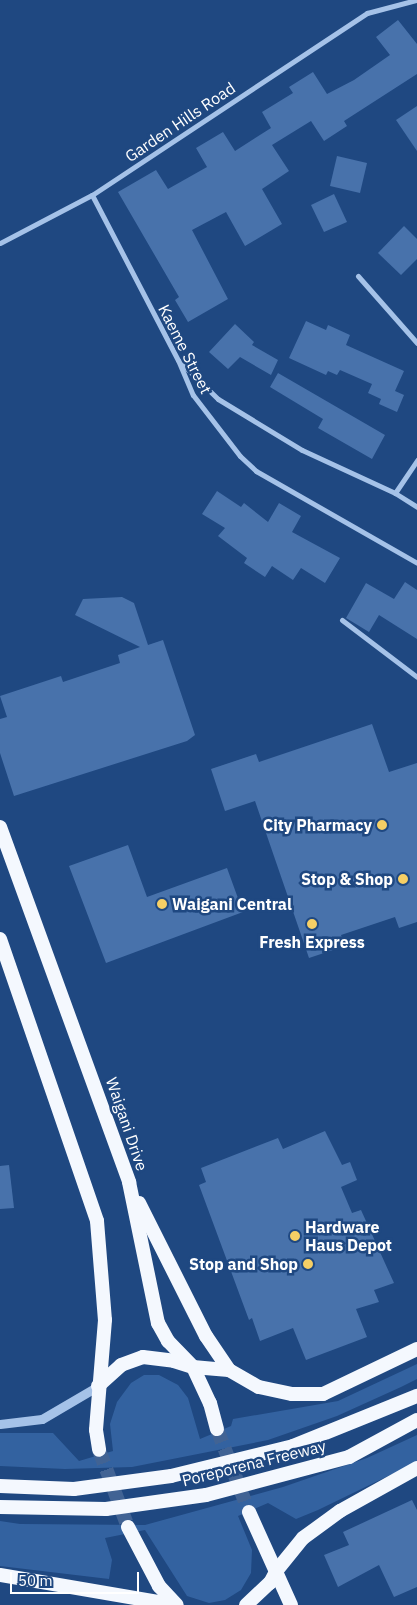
<!DOCTYPE html>
<style>
body{margin:0}
#map{position:relative;width:417px;height:1605px;overflow:hidden;background:#1f4881;font-family:"IBM Plex Sans",sans-serif}
div>[style]{position:absolute}
.green>*{inset:0;background:#3362a0}
.building>*{inset:0;background:#4872ab}
.trunk-tunnel>*{height:14px;margin-top:-7px;transform-origin:0;background:repeating-linear-gradient(90deg,#416394 0 14px,transparent 0 21px)}
.minor>*{height:5px;margin:-2.5px;padding:0 2.5px;transform-origin:2.5px;border-radius:2.5px;background:#a5c2e8}
.tertiary>*{height:9px;margin:-4.5px;padding:0 4.5px;transform-origin:4.5px;border-radius:4.5px;background:#a5c2e8}
.trunk>*{height:14px;margin:-7px;padding:0 7px;transform-origin:7px;border-radius:7px;background:#f4f8fe}
.dots>*{width:14px;height:14px;translate:-50% -50%;box-sizing:border-box;border:2px solid #1f4881;border-radius:50%}
span{translate:-50% -50%;white-space:nowrap;text-align:center;line-height:1.15;-webkit-text-stroke:5px #1f4881;paint-order:stroke}
.street-label{font-size:16px;color:#fff}
.poi-label{font-size:16px;color:#fff;font-weight:700}
.right{translate:-100% -50%;text-align:right}
.left{translate:0 -50%;text-align:left}
.scale{position:absolute;left:10px;top:1572px;width:129px;height:22px;box-sizing:border-box;border:2px solid #fff;border-top:0;padding-left:6px;font-size:15px;line-height:18px;white-space:nowrap;color:#fff;-webkit-text-stroke:4px #1f4881;paint-order:stroke}
</style>
<div id="map">
<div class="green">
<div style="clip-path:polygon(417px 1364px,417px 1379px,401px 1387px,337px 1416px,268px 1440px,132px 1467px,65px 1469px,0 1466px,0 1433px,53px 1433px,79px 1461px,113px 1451px,110px 1424px,117px 1402px,131px 1383px,144px 1375px,159px 1375px,178px 1385px,188px 1398px,200px 1439px,231px 1426px,233px 1419px,338px 1401px)"></div>
<div style="clip-path:polygon(417px 1435px,417px 1462px,318px 1510px,296px 1519px,268px 1503px,238px 1516px,252px 1550px,251px 1573px,241px 1590px,225px 1600px,209px 1603px,187px 1596px,145px 1530px,105px 1538px,112px 1560px,109px 1579px,0 1566px,0 1521px,20px 1524px,145px 1525px,283px 1487px,367px 1458px)"></div>
</div>
<div class="building">
<div style="clip-path:polygon(398px 20px,417px 44px,417px 74px,344px 121px,347px 126px,324px 141px,311px 121px,272px 145px,289px 171px,262px 189px,282px 224px,245px 246px,226px 212px,192px 230px,228px 299px,188px 322px,175px 300px,179px 297px,118px 192px,156px 170px,168px 189px,207px 167px,196px 148px,223px 132px,235px 151px,271px 128px,262px 112px,293px 93px,289px 87px,313px 72px,327px 94px,354px 80px,390px 55px,376px 37px)"></div>
<div style="clip-path:polygon(417px 106px,417px 151px,396px 120px)"></div>
<div style="clip-path:polygon(337px 156px,367px 163px,360px 193px,330px 186px)"></div>
<div style="clip-path:polygon(334px 194px,347px 222px,324px 232px,311px 205px)"></div>
<div style="clip-path:polygon(404px 226px,417px 239px,417px 259px,401px 275px,378px 253px)"></div>
<div style="clip-path:polygon(306px 321px,326px 330px,328px 325px,350px 335px,346px 345px,404px 371px,395px 391px,404px 395px,397px 412px,379px 404px,381px 399px,368px 393px,372px 384px,340px 370px,337px 375px,328px 371px,326px 375px,289px 358px)"></div>
<div style="clip-path:polygon(235px 324px,254px 342px,252px 345px,278px 360px,271px 375px,240px 357px,228px 369px,209px 352px)"></div>
<div style="clip-path:polygon(278px 373px,385px 435px,372px 459px,318px 428px,323px 419px,270px 387px)"></div>
<div style="clip-path:polygon(217px 491px,241px 507px,244px 503px,268px 522px,279px 503px,301px 516px,292px 532px,340px 558px,325px 583px,301px 568px,293px 580px,272px 566px,265px 577px,244px 563px,247px 558px,218px 536px,225px 528px,202px 514px)"></div>
<div style="clip-path:polygon(405px 582px,417px 590px,417px 639px,379px 615px,369px 632px,346px 618px,366px 583px,394px 599px)"></div>
<div style="clip-path:polygon(122px 597px,134px 603px,148px 645px,163px 640px,195px 735px,187px 741px,14px 796px,0 753px,0 719px,7px 717px,0 696px,61px 676px,63px 682px,120px 663px,118px 655px,140px 647px,75px 615px,83px 599px)"></div>
<div style="clip-path:polygon(372px 724px,389px 772px,417px 763px,417px 922px,399px 928px,395px 917px,341px 935px,345px 946px,309px 958px,255px 801px,225px 811px,211px 769px,256px 754px,259px 762px)"></div>
<div style="clip-path:polygon(128px 845px,147px 897px,227px 868px,243px 912px,106px 963px,69px 866px)"></div>
<div style="clip-path:polygon(325px 1131px,342px 1165px,350px 1162px,357px 1180px,341px 1187px,352px 1213px,361px 1210px,394px 1283px,374px 1290px,379px 1302px,356px 1309px,367px 1337px,306px 1360px,293px 1328px,260px 1341px,252px 1318px,249px 1320px,199px 1185px,206px 1182px,201px 1168px,278px 1138px,283px 1149px)"></div>
<div style="clip-path:polygon(9px 1165px,14px 1208px,0 1209px,0 1166px)"></div>
<div style="clip-path:polygon(412px 1500px,417px 1510px,417px 1587px,394px 1597px,379px 1565px,338px 1587px,324px 1555px,349px 1545px,343px 1532px)"></div>
</div>
<div class="trunk-tunnel">
<div style="left:217px;top:1429px;width:89px;rotate:68.9deg"></div>
<div style="left:99px;top:1450px;width:82px;rotate:69.4deg"></div>
</div>
<div class="minor">
<div style="left:92px;top:195px;width:186px;rotate:62.5deg"></div>
<div style="left:178px;top:360px;width:38px;rotate:67deg"></div>
<div style="left:193px;top:395px;width:77px;rotate:52.4deg"></div>
<div style="left:240px;top:456px;width:22px;rotate:43deg"></div>
<div style="left:256px;top:471px;width:185px;rotate:29.7deg"></div>
<div style="left:0;top:243px;width:104px;rotate:-27.6deg"></div>
<div style="left:92px;top:195px;width:330px;rotate:-33.5deg"></div>
<div style="left:367px;top:13px;width:51px;rotate:-14.9deg"></div>
<div style="left:358px;top:276px;width:89px;rotate:48.6deg"></div>
<div style="left:180px;top:362px;width:53px;rotate:44.2deg"></div>
<div style="left:218px;top:399px;width:98px;rotate:31.3deg"></div>
<div style="left:302px;top:450px;width:102px;rotate:24.8deg"></div>
<div style="left:395px;top:493px;width:26px;rotate:32deg"></div>
<div style="left:395px;top:493px;width:40px;rotate:-56deg"></div>
<div style="left:342px;top:620px;width:94px;rotate:37.2deg"></div>
</div>
<div class="tertiary">
<div style="left:0;top:1424px;width:42px;rotate:-6.8deg"></div>
<div style="left:42px;top:1419px;width:65px;rotate:-30.5deg"></div>
</div>
<div class="trunk">
<div style="left:0;top:827px;width:378px;rotate:70deg"></div>
<div style="left:129px;top:1182px;width:144px;rotate:78.4deg"></div>
<div style="left:158px;top:1323px;width:21px;rotate:61deg"></div>
<div style="left:168px;top:1341px;width:36px;rotate:46deg"></div>
<div style="left:193px;top:1367px;width:40px;rotate:65deg"></div>
<div style="left:210px;top:1403px;width:27px;rotate:75deg"></div>
<div style="left:0;top:939px;width:298px;rotate:71deg"></div>
<div style="left:97px;top:1221px;width:99px;rotate:85.4deg"></div>
<div style="left:105px;top:1320px;width:110px;rotate:94.7deg"></div>
<div style="left:96px;top:1430px;width:20px;rotate:81deg"></div>
<div style="left:139px;top:1203px;width:149px;rotate:63.3deg"></div>
<div style="left:206px;top:1336px;width:41px;rotate:55.9deg"></div>
<div style="left:229px;top:1370px;width:34px;rotate:30deg"></div>
<div style="left:259px;top:1387px;width:34px;rotate:12deg"></div>
<div style="left:292px;top:1394px;width:31px"></div>
<div style="left:323px;top:1394px;width:104px;rotate:-25.6deg"></div>
<div style="left:98px;top:1386px;width:31px;rotate:-42deg"></div>
<div style="left:121px;top:1365px;width:23px;rotate:-20deg"></div>
<div style="left:143px;top:1357px;width:31px;rotate:7deg"></div>
<div style="left:174px;top:1361px;width:20px;rotate:18deg"></div>
<div style="left:193px;top:1367px;width:36px;rotate:5deg"></div>
<div style="left:0;top:1486px;width:74px;rotate:2.3deg"></div>
<div style="left:74px;top:1489px;width:98px;rotate:-7.6deg"></div>
<div style="left:171px;top:1476px;width:126px;rotate:-13.8deg"></div>
<div style="left:293px;top:1446px;width:134px;rotate:-22deg"></div>
<div style="left:0;top:1507px;width:106px;rotate:1.1deg"></div>
<div style="left:106px;top:1509px;width:101px;rotate:-8deg"></div>
<div style="left:206px;top:1495px;width:148px;rotate:-14.9deg"></div>
<div style="left:349px;top:1457px;width:77px;rotate:-28.6deg"></div>
<div style="left:249px;top:1512px;width:102px;rotate:65.7deg"></div>
<div style="left:128px;top:1527px;width:67px;rotate:62.3deg"></div>
<div style="left:159px;top:1586px;width:26px;rotate:47deg"></div>
<div style="left:0;top:1575px;width:178px;rotate:9.7deg"></div>
<div style="left:246px;top:1605px;width:33px;rotate:-43deg"></div>
<div style="left:270px;top:1583px;width:15px;rotate:-62deg"></div>
<div style="left:277px;top:1570px;width:41px;rotate:-50.9deg"></div>
<div style="left:303px;top:1538px;width:46px;rotate:-36.1deg"></div>
<div style="left:340px;top:1511px;width:88px;rotate:-29.2deg"></div>
</div>
<div class="dots">
<div style="left:382px;top:825px;background:#f6cf65"></div>
<div style="left:403px;top:879px;background:#f6cf65"></div>
<div style="left:162px;top:904px;background:#f6cf65"></div>
<div style="left:312px;top:924px;background:#f6cf65"></div>
<div style="left:295px;top:1236px;background:#f6cf65"></div>
<div style="left:308px;top:1264px;background:#f6cf65"></div>
</div>
<div class="street-label">
<span style="left:180px;top:122px;rotate:-34deg">Garden Hills Road</span>
<span style="left:185px;top:349px;rotate:63deg">Kaeme Street</span>
<span style="left:127px;top:1124px;rotate:71deg">Waigani Drive</span>
<span style="left:254px;top:1463px;rotate:-14deg">Poreporena Freeway</span>
</div>
<div class="poi-label">
<span class="right" style="left:372px;top:825px">City Pharmacy</span>
<span class="right" style="left:393px;top:879px">Stop &amp; Shop</span>
<span class="left" style="left:172px;top:904px">Waigani Central</span>
<span style="left:312px;top:942px">Fresh Express</span>
<span class="left" style="left:305px;top:1236px">Hardware<br>Haus Depot</span>
<span class="right" style="left:298px;top:1264px">Stop and Shop</span>
</div>
<div class="scale">50 m</div>
</div>
